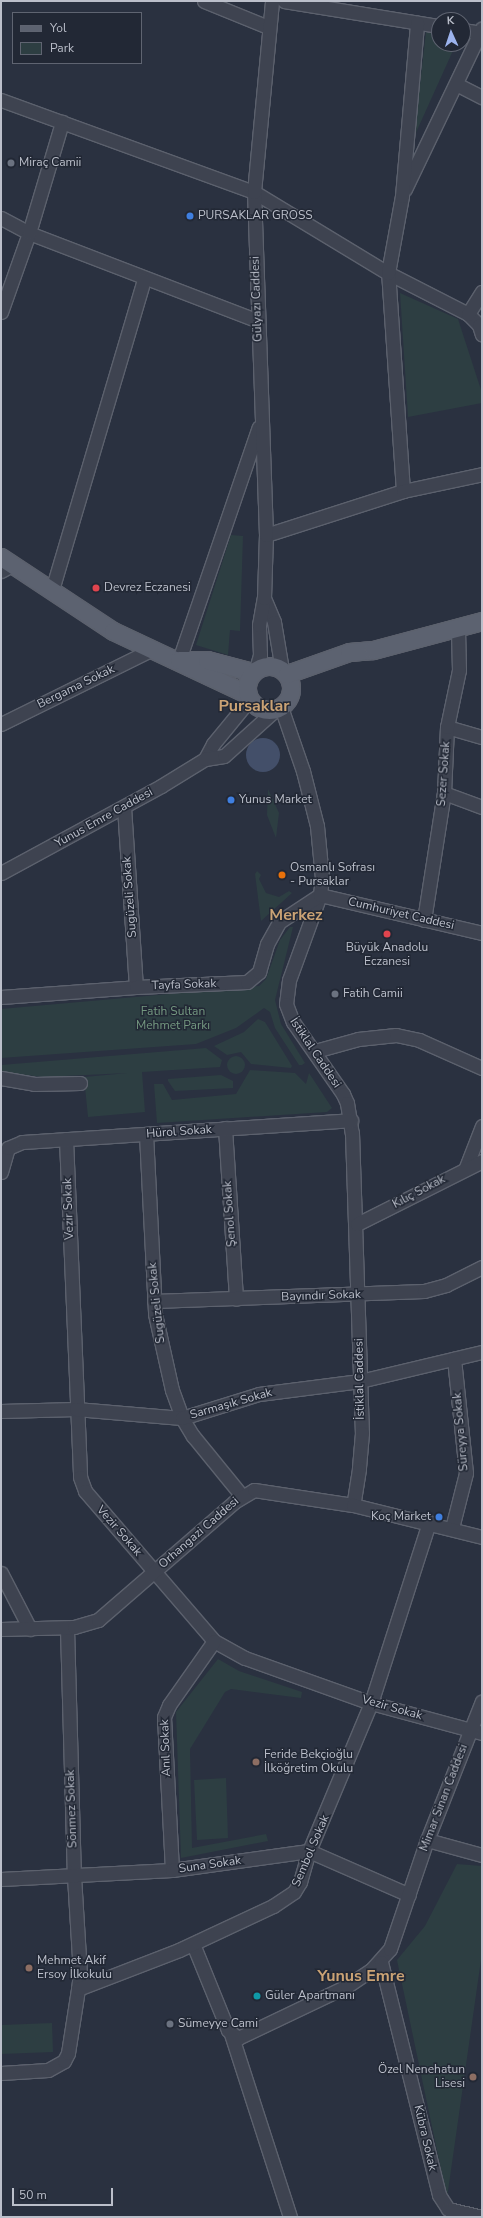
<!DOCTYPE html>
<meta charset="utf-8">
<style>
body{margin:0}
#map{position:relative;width:483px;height:2218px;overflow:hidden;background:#2a3140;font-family:"Nunito Sans",sans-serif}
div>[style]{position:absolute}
.green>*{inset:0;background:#2d3e42}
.round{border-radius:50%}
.water>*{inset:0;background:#434f69}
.roads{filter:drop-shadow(1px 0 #5c616d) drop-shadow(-1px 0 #5c616d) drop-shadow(0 1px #5c616d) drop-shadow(0 -1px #5c616d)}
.minor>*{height:13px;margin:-6.5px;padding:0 6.5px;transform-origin:6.5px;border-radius:6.5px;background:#3e4350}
.major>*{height:17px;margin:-8.5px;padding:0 8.5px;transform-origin:8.5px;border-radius:8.5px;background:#5c6270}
.major>.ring{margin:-8.5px;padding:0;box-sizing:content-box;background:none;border:17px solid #5c6270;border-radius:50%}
.dots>*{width:11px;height:11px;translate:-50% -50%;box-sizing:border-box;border:2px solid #222835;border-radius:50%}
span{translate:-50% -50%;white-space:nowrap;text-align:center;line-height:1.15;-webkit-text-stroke:3px #222835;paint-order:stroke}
.poi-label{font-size:12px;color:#bbbfca}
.left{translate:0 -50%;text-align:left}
.right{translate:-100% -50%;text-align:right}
.street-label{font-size:12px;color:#bbbfca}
.park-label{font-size:12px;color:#749880}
.district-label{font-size:16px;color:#cba375;font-weight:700}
.frame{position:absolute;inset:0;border:2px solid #bbbfca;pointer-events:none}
.legend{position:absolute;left:12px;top:12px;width:130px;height:52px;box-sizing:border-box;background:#222835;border:1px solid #5f6471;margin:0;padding:5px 7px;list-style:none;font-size:12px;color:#bbbfca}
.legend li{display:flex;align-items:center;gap:8px;height:20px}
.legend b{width:20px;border:1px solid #5f6471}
.north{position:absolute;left:431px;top:12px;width:40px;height:40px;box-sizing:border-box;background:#222835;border:1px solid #5f6471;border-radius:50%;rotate:357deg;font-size:11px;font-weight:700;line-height:16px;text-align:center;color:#bbbfca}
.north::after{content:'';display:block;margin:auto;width:14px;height:18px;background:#9cb3ed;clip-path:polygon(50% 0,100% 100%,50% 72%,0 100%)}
.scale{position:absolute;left:12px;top:2188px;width:101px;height:18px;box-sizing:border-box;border:2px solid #bbbfca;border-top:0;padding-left:5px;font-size:12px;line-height:14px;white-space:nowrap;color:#bbbfca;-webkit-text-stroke:3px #222835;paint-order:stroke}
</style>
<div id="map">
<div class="green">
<div style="clip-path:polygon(426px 32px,439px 35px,439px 44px,456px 44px,414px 137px)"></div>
<div style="clip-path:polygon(400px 293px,458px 319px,482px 393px,482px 403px,408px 417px)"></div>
<div style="clip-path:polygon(231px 535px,243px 536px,240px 631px,230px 630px,228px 655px,196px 645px)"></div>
<div style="clip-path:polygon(268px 789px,279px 813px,276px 838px,267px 815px)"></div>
<div style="clip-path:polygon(257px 871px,261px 875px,259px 879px,266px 893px,279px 897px,289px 891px,292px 893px,261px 921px,255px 874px)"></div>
<div style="clip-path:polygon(290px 927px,293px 927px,275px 1000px,281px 1024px,305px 1063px,302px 1065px,299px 1065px,275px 1028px,270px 1012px,264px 1008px,236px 1028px,196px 1044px,1px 1058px,1px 1009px,259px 986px,266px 979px,280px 940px)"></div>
<div style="clip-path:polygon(258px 1019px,265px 1022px,292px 1066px,291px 1068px,251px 1064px,241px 1052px,227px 1055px,214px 1046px,244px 1032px)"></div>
<div style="clip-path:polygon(206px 1048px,222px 1060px,220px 1067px,142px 1072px,145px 1112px,88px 1117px,84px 1077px,128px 1073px,43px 1077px,1px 1072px,1px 1065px)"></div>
<div class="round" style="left:227px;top:1056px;width:18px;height:18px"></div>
<div style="clip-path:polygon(250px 1070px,295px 1073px,306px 1084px,309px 1073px,332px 1108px,327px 1112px,157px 1123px,154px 1084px,163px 1084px,172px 1100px,236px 1094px)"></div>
<div style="clip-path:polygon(221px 1075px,233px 1081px,233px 1088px,175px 1091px,168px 1081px,168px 1079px)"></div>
<div style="clip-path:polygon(218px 1659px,239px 1671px,302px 1692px,301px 1698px,231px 1689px,225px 1692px,190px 1749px,192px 1848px,266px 1834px,268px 1841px,181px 1858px,176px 1712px)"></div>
<div style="clip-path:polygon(226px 1778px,228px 1838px,197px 1840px,194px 1780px)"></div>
<div style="clip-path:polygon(457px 1864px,482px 1866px,482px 1953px,447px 2198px,397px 1960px,425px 1926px)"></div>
<div style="clip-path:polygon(52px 2023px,53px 2052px,1px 2054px,1px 2025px)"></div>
</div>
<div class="water">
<div class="round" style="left:246px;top:738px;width:34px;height:34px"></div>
</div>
<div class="roads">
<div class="minor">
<div style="left:204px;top:1px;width:69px;rotate:22.1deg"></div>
<div style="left:284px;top:1px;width:157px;rotate:9.2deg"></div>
<div style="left:463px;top:30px;width:18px;rotate:9deg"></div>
<div style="left:456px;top:84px;width:29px;rotate:27deg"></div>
<div style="left:1px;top:100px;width:269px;rotate:20deg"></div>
<div style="left:254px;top:192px;width:157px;rotate:31.2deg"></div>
<div style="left:388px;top:273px;width:90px;rotate:27.1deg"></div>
<div style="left:468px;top:314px;width:16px;rotate:45deg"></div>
<div style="left:479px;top:325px;width:10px;rotate:73deg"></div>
<div style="left:405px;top:189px;width:178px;rotate:-64.4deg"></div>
<div style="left:1px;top:218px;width:32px;rotate:28deg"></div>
<div style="left:29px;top:233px;width:245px;rotate:21deg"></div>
<div style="left:1px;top:312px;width:84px;rotate:-70.5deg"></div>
<div style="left:29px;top:233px;width:116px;rotate:-73.4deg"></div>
<div style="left:468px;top:314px;width:26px;rotate:-58deg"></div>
<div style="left:403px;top:491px;width:219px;rotate:-93.9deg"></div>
<div style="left:388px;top:273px;width:78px;rotate:-79.7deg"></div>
<div style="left:402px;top:196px;width:174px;rotate:-85deg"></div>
<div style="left:266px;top:535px;width:144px;rotate:-17.8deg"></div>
<div style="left:403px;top:491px;width:81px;rotate:-12.1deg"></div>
<div style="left:1px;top:571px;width:13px;rotate:-29deg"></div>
<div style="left:52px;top:590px;width:324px;rotate:-73.5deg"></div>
<div style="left:264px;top:598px;width:26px;rotate:67deg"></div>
<div style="left:274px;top:622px;width:49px;rotate:80.5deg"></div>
<div style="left:179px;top:660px;width:246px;rotate:-71.1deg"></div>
<div style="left:256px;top:669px;width:15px;rotate:-74deg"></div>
<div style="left:260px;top:655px;width:30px;rotate:-92deg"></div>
<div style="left:259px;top:625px;width:27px;rotate:-80deg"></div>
<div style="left:264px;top:598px;width:63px;rotate:-88.2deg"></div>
<div style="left:266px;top:535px;width:343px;rotate:-92deg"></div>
<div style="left:254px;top:192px;width:192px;rotate:-84.6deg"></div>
<div style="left:281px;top:707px;width:68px;rotate:71deg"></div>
<div style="left:303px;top:771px;width:57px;rotate:75.7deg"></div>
<div style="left:317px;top:826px;width:52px;rotate:84.5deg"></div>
<div style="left:322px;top:878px;width:17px;rotate:97deg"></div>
<div style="left:320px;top:895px;width:90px;rotate:110deg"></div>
<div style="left:289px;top:980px;width:24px;rotate:97deg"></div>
<div style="left:286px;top:1004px;width:19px;rotate:69deg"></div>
<div style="left:293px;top:1022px;width:88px;rotate:55.2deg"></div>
<div style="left:343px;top:1094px;width:10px;rotate:66deg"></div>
<div style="left:347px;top:1103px;width:30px;rotate:81deg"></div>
<div style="left:352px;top:1133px;width:300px;rotate:88.1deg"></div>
<div style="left:362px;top:1433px;width:36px;rotate:95deg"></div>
<div style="left:359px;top:1469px;width:36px;rotate:99deg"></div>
<div style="left:1px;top:724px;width:167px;rotate:-26.3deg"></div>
<div style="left:447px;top:727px;width:36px;rotate:16deg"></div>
<div style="left:205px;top:759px;width:17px;rotate:-62deg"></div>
<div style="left:213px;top:744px;width:58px;rotate:-50.6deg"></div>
<div style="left:444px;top:793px;width:40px;rotate:20.2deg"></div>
<div style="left:124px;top:807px;width:180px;rotate:86.2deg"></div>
<div style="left:1px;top:873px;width:182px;rotate:-28.5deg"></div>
<div style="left:161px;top:786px;width:52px;rotate:-31.5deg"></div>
<div style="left:205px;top:759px;width:19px;rotate:-9deg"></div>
<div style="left:224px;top:756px;width:70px;rotate:-42.1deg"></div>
<div style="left:424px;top:920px;width:129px;rotate:-81.1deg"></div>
<div style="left:444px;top:793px;width:66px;rotate:-87.4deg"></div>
<div style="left:447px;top:727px;width:58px;rotate:-78.1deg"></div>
<div style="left:459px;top:670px;width:42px;rotate:-91.4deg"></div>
<div style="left:1px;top:997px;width:135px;rotate:-4.2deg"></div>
<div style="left:136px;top:987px;width:111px;rotate:-2.6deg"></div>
<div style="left:247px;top:982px;width:16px;rotate:-40deg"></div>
<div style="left:259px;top:972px;width:29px;rotate:-74deg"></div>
<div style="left:267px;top:944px;width:25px;rotate:-61deg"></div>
<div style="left:279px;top:922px;width:49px;rotate:-33.4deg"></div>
<div style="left:320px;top:895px;width:166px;rotate:13.2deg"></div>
<div style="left:315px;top:1051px;width:45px;rotate:-15.6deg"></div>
<div style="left:358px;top:1039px;width:38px;rotate:-6deg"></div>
<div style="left:396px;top:1035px;width:24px;rotate:12deg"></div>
<div style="left:419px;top:1040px;width:69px;rotate:24deg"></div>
<div style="left:1px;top:1078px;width:34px;rotate:10deg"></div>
<div style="left:34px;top:1084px;width:46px;rotate:-1.2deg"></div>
<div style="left:225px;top:1128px;width:171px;rotate:86.3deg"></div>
<div style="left:146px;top:1134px;width:180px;rotate:87.1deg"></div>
<div style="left:155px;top:1314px;width:78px;rotate:77.4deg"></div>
<div style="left:172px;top:1390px;width:30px;rotate:70deg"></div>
<div style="left:182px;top:1418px;width:21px;rotate:59deg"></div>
<div style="left:193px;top:1436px;width:77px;rotate:50.8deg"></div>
<div style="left:66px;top:1139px;width:338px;rotate:87.6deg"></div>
<div style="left:80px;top:1477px;width:15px;rotate:70deg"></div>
<div style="left:85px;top:1491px;width:198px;rotate:49.3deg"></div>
<div style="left:214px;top:1641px;width:35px;rotate:29deg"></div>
<div style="left:245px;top:1658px;width:134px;rotate:19.7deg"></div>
<div style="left:371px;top:1703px;width:115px;rotate:15.1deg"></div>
<div style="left:466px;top:1167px;width:44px;rotate:-68.7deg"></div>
<div style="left:1px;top:1172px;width:25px;rotate:-74deg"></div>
<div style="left:8px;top:1148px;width:15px;rotate:-23deg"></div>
<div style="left:22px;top:1142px;width:330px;rotate:-3.8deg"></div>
<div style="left:357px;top:1224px;width:140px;rotate:-26.7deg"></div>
<div style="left:154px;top:1301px;width:270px;rotate:-2.1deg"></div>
<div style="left:424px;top:1291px;width:23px;rotate:-15deg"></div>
<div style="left:446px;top:1285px;width:40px;rotate:-26.6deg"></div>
<div style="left:1px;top:1411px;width:75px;rotate:-1.5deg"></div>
<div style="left:76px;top:1409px;width:106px;rotate:4.9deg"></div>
<div style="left:182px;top:1418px;width:81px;rotate:-17.3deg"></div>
<div style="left:259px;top:1394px;width:102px;rotate:-7.3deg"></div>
<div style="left:360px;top:1381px;width:125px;rotate:-13.4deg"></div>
<div style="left:452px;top:1528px;width:57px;rotate:-75.7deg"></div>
<div style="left:466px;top:1473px;width:115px;rotate:-96deg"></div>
<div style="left:1px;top:1573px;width:63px;rotate:62.6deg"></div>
<div style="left:67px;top:1628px;width:248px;rotate:88.4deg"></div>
<div style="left:74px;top:1876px;width:97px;rotate:86.5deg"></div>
<div style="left:80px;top:1973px;width:16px;rotate:97deg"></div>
<div style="left:1px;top:1629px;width:73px;rotate:-1.6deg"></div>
<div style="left:74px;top:1627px;width:25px;rotate:-16deg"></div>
<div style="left:98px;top:1620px;width:180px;rotate:-40.9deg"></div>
<div style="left:234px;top:1502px;width:23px;rotate:-31deg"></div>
<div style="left:254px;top:1490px;width:100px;rotate:8.6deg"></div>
<div style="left:353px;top:1505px;width:133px;rotate:13.9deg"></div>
<div style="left:427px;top:1840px;width:57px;rotate:15.3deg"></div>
<div style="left:172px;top:1870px;width:153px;rotate:-93deg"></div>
<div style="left:164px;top:1717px;width:13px;rotate:-67deg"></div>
<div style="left:169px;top:1705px;width:78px;rotate:-54.9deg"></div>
<div style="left:1px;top:1879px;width:171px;rotate:-3deg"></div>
<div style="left:172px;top:1870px;width:138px;rotate:-7.9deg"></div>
<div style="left:309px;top:1851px;width:109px;rotate:23.7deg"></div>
<div style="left:193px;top:1944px;width:93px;rotate:67.9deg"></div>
<div style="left:228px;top:2030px;width:13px;rotate:39deg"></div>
<div style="left:238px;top:2038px;width:121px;rotate:-25.5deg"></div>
<div style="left:347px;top:1986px;width:29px;rotate:-34deg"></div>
<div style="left:371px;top:1970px;width:28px;rotate:-48deg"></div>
<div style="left:390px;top:1949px;width:115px;rotate:-71.3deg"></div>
<div style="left:427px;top:1840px;width:149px;rotate:-68.4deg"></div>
<div style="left:381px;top:1962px;width:240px;rotate:76deg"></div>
<div style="left:439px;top:2195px;width:17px;rotate:57deg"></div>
<div style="left:448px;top:2209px;width:35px;rotate:13deg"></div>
<div style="left:231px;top:2034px;width:192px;rotate:72.1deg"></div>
<div style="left:1px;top:2073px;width:47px;rotate:-3.7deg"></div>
<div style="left:48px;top:2070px;width:18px;rotate:-29deg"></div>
<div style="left:64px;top:2061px;width:9px;rotate:-63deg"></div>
<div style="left:68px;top:2053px;width:65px;rotate:-81.1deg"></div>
<div style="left:78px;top:1989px;width:108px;rotate:-21.1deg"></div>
<div style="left:179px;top:1950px;width:104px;rotate:-25.1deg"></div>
<div style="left:273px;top:1906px;width:25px;rotate:-34deg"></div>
<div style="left:294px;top:1892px;width:12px;rotate:-59deg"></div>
<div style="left:300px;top:1882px;width:32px;rotate:-74deg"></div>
<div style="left:309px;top:1851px;width:160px;rotate:-67.3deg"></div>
<div style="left:371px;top:1703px;width:190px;rotate:-72.2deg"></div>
</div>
<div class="major">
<div style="left:1px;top:557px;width:134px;rotate:33.5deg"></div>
<div style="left:113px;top:631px;width:148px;rotate:25.2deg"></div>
<div style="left:179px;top:660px;width:28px"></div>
<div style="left:207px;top:660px;width:47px;rotate:14.9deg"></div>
<div class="ring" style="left:247px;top:666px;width:27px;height:27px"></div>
<div style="left:287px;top:674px;width:66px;rotate:-19.5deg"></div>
<div style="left:349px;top:652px;width:24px;rotate:-5deg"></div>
<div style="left:373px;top:650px;width:113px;rotate:-14.9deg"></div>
</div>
</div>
<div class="dots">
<div style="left:11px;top:163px;background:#6b7280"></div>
<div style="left:190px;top:216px;background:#3f7fe0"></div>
<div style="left:96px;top:588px;background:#e0444e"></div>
<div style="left:231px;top:800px;background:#3f7fe0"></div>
<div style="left:282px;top:875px;background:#e8710a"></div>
<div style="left:387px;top:934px;background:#e0444e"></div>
<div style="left:335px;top:994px;background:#6b7280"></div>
<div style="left:439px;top:1517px;background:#3f7fe0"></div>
<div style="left:256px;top:1762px;background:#8d6e63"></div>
<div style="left:29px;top:1968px;background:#8d6e63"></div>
<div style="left:257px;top:1996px;background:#0f9aa8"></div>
<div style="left:170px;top:2024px;background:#6b7280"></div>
<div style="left:473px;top:2077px;background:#8d6e63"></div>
</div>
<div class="poi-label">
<span class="left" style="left:19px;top:163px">Miraç Camii</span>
<span class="left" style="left:198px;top:216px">PURSAKLAR GROSS</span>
<span class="left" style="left:104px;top:588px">Devrez Eczanesi</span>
<span class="left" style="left:239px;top:800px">Yunus Market</span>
<span class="left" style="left:290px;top:875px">Osmanlı Sofrası<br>- Pursaklar</span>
<span style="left:387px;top:955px">Büyük Anadolu<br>Eczanesi</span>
<span class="left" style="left:343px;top:994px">Fatih Camii</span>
<span class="right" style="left:431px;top:1517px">Koç Market</span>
<span class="left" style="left:264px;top:1762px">Feride Bekçioğlu<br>İlköğretim Okulu</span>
<span class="left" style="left:37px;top:1968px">Mehmet Akif<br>Ersoy İlkokulu</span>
<span class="left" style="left:265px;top:1996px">Güler Apartmanı</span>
<span class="left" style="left:178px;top:2024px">Sümeyye Cami</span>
<span class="right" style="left:465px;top:2077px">Özel Nenehatun<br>Lisesi</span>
</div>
<div class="street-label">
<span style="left:257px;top:299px;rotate:-92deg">Gülyazı Caddesi</span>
<span style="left:76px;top:687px;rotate:-26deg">Bergama Sokak</span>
<span style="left:444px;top:774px;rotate:-86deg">Sezer Sokak</span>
<span style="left:104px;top:818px;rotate:-29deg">Yunus Emre Caddesi</span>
<span style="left:130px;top:897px;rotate:-94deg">Sugüzeli Sokak</span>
<span style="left:401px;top:914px;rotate:13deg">Cumhuriyet Caddesi</span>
<span style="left:184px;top:985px;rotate:-2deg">Tayfa Sokak</span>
<span style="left:315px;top:1053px;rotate:56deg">İstiklal Caddesi</span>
<span style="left:179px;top:1132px;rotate:-4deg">Hürol Sokak</span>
<span style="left:419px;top:1192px;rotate:-28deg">Kılıç Sokak</span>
<span style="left:69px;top:1209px;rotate:-92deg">Vezir Sokak</span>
<span style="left:230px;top:1214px;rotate:-94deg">Şenol Sokak</span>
<span style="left:321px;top:1296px;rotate:-2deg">Bayındır Sokak</span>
<span style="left:157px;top:1303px;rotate:-96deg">Sugüzeli Sokak</span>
<span style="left:360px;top:1379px;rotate:-91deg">İstiklal Caddesi</span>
<span style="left:231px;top:1404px;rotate:-16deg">Sarmaşık Sokak</span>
<span style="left:461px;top:1432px;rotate:-95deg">Süreyya Sokak</span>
<span style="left:119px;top:1531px;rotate:49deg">Vezir Sokak</span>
<span style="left:199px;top:1533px;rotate:-41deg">Orhangazi Caddesi</span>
<span style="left:392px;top:1708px;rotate:16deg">Vezir Sokak</span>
<span style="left:166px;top:1748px;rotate:-92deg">Anıl Sokak</span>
<span style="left:444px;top:1798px;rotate:-69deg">Mimar Sinan Caddesi</span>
<span style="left:72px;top:1809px;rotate:-92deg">Sönmez Sokak</span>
<span style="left:311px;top:1851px;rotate:-67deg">Sembol Sokak</span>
<span style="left:210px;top:1865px;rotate:-8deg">Suna Sokak</span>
<span style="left:425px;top:2138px;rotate:77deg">Kübra Sokak</span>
</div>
<div class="park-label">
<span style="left:173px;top:1019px">Fatih Sultan<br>Mehmet Parkı</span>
</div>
<div class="district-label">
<span style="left:254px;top:706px">Pursaklar</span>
<span style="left:296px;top:915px">Merkez</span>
<span style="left:361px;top:1976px">Yunus Emre</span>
</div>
<div class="frame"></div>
<ul class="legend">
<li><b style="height:5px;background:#5c6270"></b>Yol</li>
<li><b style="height:11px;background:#2d3e42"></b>Park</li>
</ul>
<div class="north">K</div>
<div class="scale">50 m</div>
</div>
